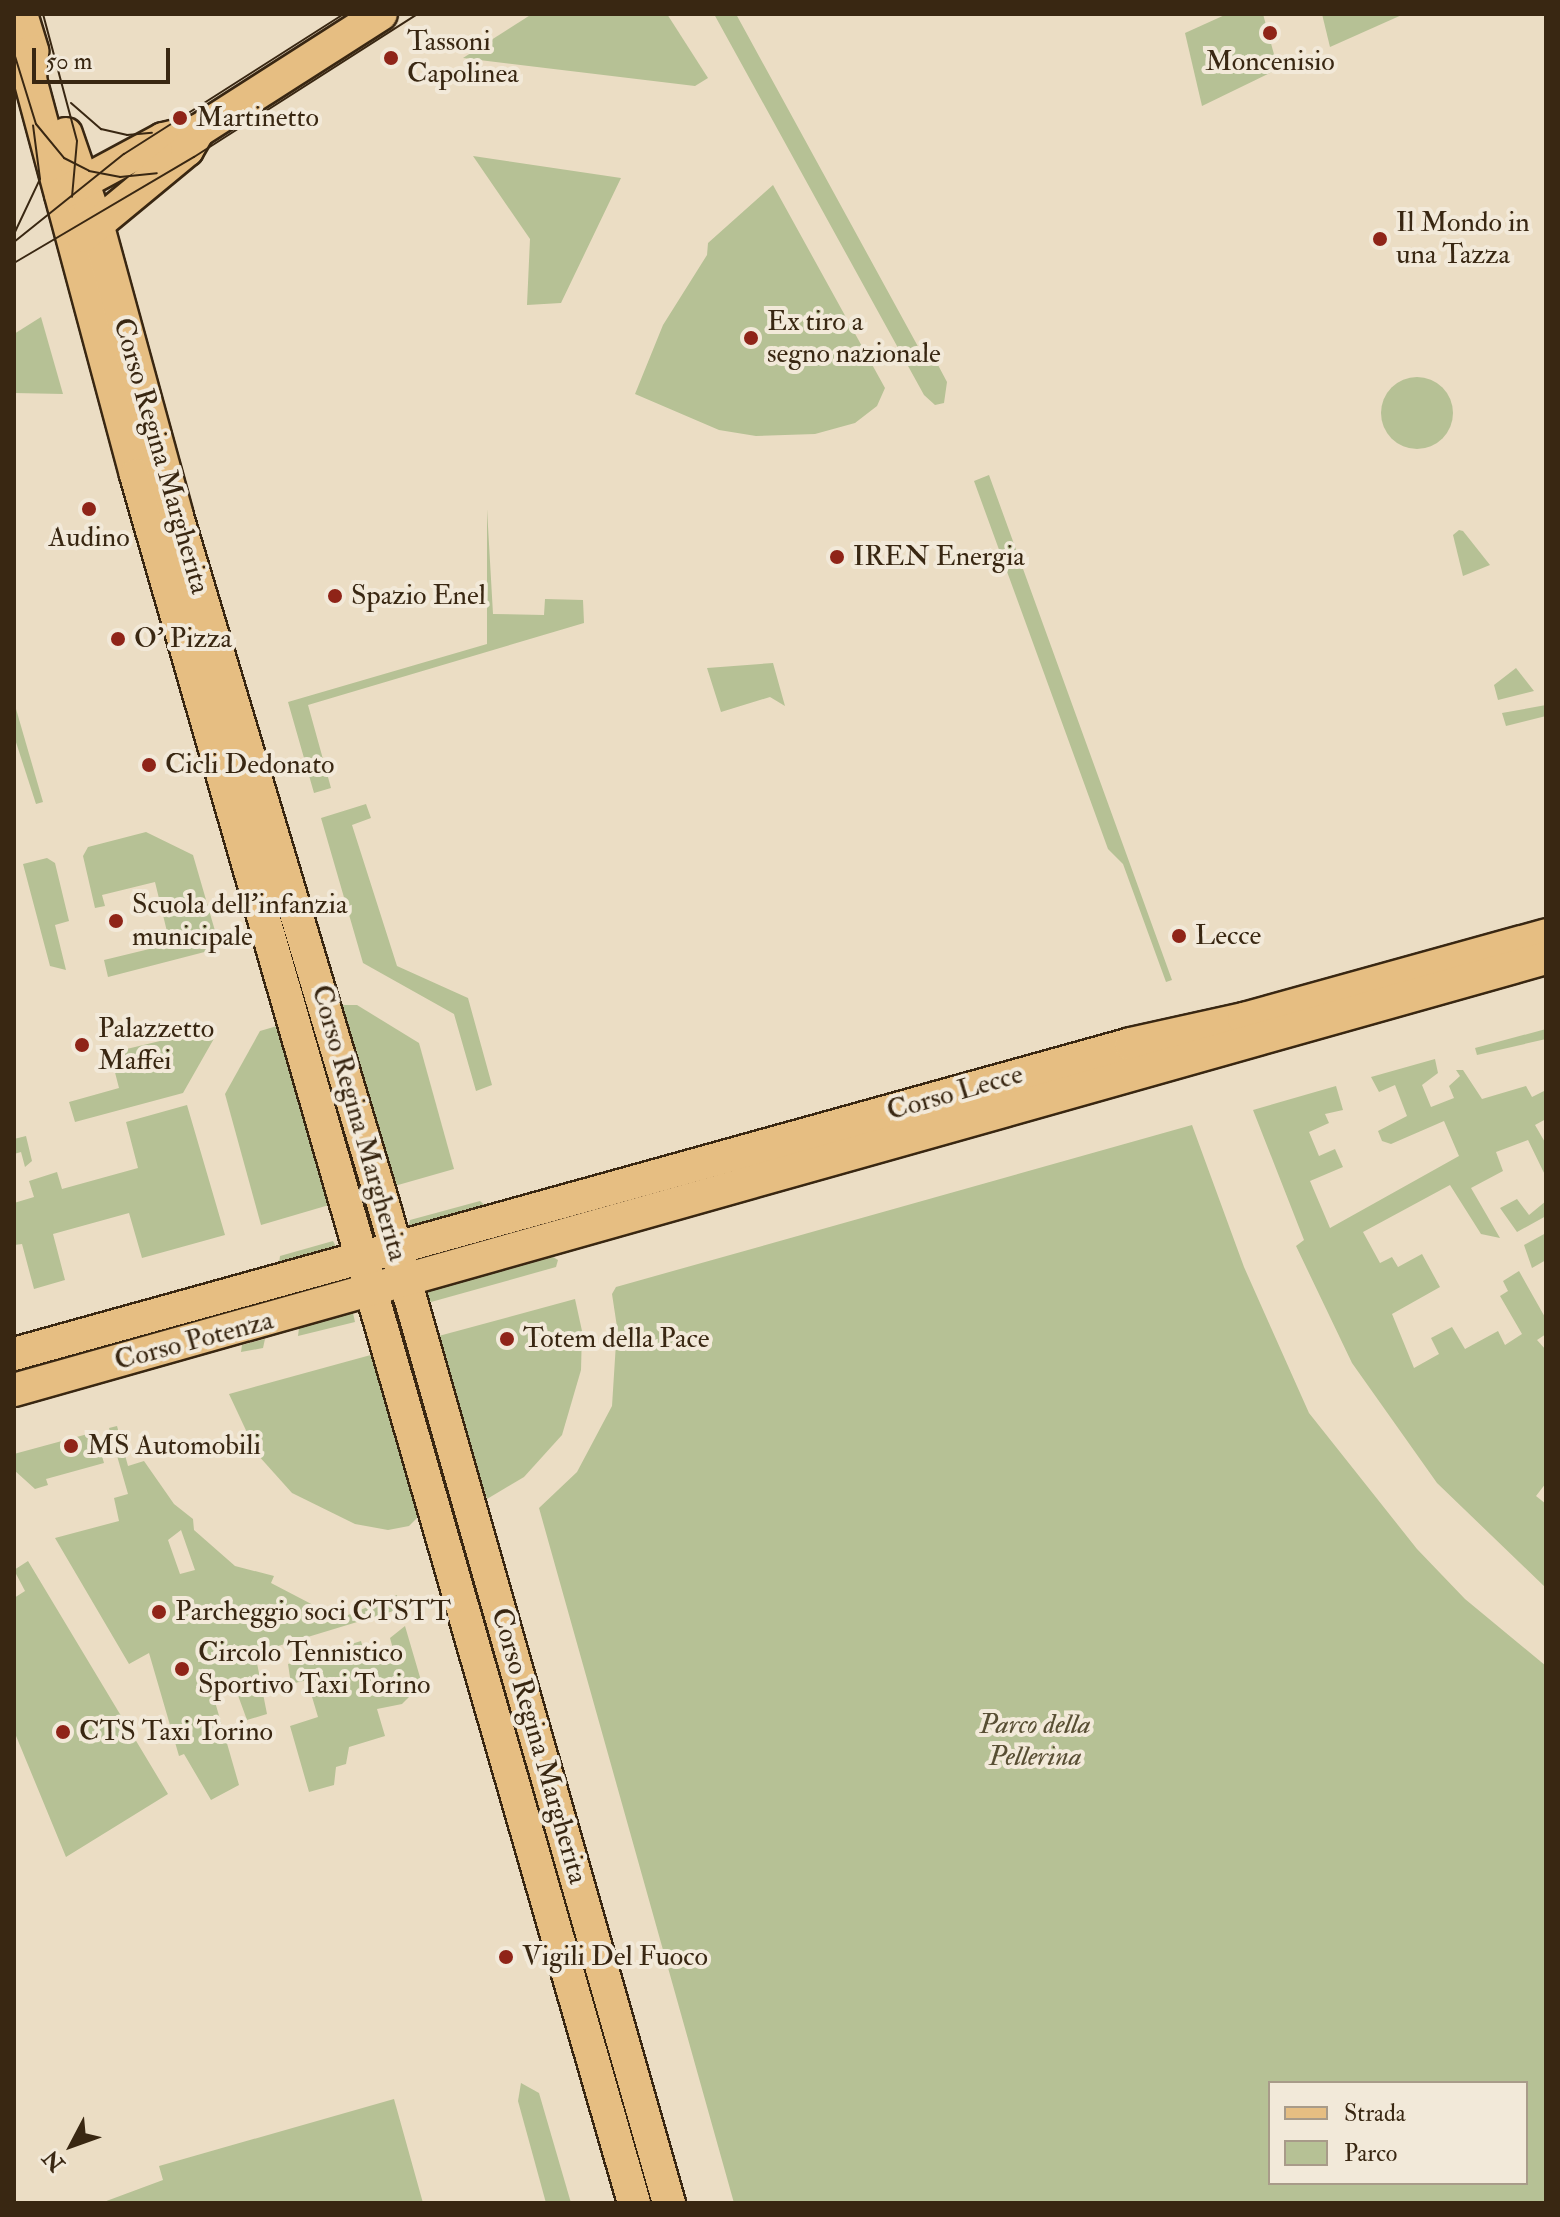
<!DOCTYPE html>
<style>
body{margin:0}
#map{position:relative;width:1560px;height:2217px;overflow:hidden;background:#ebddc4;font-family:"IM FELL Double Pica",serif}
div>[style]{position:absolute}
.green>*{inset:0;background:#b6c195}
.round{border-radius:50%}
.roads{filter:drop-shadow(2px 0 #392712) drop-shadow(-2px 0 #392712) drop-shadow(0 2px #392712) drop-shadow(0 -2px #392712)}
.major>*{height:32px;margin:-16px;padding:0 16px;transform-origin:16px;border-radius:16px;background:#e6be82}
.tram>*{height:2px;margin:-1px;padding:0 1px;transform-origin:1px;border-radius:1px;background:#392712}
.dots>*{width:22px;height:22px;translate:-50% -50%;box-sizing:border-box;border:4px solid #f2e9d9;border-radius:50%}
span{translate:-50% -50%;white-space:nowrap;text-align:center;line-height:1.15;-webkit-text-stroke:8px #f2e9d9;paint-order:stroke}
.poi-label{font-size:28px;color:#392712}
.left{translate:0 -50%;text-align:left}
.street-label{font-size:28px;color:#392712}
.park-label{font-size:28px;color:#584e33;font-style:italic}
.frame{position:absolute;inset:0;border:16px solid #392712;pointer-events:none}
.legend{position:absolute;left:1268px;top:2081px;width:260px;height:104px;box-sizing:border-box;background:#f2e9d9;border:2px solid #a89b89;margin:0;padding:10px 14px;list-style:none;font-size:24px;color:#392712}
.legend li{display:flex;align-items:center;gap:16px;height:40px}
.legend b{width:40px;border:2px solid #a89b89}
.north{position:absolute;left:32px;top:2105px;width:80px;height:80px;-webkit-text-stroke:6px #f2e9d9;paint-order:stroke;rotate:229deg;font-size:22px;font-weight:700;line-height:32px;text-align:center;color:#392712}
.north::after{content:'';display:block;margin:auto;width:28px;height:36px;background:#392712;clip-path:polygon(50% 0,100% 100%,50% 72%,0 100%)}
.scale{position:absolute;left:32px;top:48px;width:138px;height:36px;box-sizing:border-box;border:4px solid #392712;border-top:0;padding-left:10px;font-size:24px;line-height:28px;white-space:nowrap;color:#392712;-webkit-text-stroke:6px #f2e9d9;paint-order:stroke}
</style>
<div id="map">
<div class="green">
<div style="clip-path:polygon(532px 14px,667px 14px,708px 78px,695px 86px,463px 58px)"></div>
<div style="clip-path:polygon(714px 14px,736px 14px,927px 363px,938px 365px,947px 382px,944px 403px,935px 405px,924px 395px)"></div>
<div style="clip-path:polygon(1227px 14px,1263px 14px,1278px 69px,1202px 106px,1185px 33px)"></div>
<div style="clip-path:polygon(1322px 14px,1404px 14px,1330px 47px)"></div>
<div style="clip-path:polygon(473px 156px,621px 178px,561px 303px,527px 305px,530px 239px)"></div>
<div style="clip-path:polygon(773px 185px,885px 388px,877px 406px,855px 423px,815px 434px,756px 436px,719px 430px,635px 394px,663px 325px,707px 255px,708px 243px)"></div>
<div style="clip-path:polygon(41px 317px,63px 394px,14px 393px,14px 334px)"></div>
<div class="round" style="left:1381px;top:377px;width:72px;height:72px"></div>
<div style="clip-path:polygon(989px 475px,1172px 980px,1166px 982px,1123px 864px,1108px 849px,974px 481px)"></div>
<div style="clip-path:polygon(487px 509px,493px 614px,544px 615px,545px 599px,583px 600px,584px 623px,308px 705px,331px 788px,314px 793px,288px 702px,487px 644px)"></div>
<div style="clip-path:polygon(1459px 530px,1463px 531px,1490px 565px,1463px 576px,1453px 535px)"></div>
<div style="clip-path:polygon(773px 663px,785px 706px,770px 697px,721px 712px,707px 668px)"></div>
<div style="clip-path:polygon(1516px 668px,1534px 691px,1498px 700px,1494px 685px)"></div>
<div style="clip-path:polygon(14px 702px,43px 802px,36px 804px,14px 736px)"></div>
<div style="clip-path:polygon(1546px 705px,1546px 716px,1506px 726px,1502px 713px)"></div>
<div style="clip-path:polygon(366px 804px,371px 818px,352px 825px,397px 966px,468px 998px,492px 1085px,476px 1091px,454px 1014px,363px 963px,321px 818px)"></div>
<div style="clip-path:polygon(146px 832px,193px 855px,220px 948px,108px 977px,104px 960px,170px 944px,155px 882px,102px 895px,105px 906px,95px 908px,83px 856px,88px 847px)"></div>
<div style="clip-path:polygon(47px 858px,55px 863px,69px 921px,55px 925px,66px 970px,50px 966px,23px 864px)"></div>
<div style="clip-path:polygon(342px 1005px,357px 1005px,419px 1043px,454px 1169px,391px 1187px,341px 1014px)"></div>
<div style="clip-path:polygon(277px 1026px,333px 1199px,329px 1205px,261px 1225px,225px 1094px,260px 1031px)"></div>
<div style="clip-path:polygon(210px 1029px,216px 1035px,183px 1093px,75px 1122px,69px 1102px,119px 1088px,110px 1053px)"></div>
<div style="clip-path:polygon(1546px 1029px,1546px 1039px,1477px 1055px,1475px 1048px)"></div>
<div style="clip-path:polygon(1435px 1059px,1438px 1073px,1422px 1085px,1431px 1107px,1454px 1098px,1449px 1086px,1460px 1076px,1456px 1070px,1463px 1070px,1482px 1099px,1526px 1086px,1532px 1097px,1546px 1090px,1546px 1119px,1535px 1125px,1546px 1144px,1546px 1177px,1528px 1140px,1496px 1152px,1503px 1171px,1471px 1188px,1500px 1238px,1481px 1234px,1450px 1185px,1363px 1232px,1380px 1263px,1392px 1257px,1398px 1267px,1422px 1254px,1440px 1287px,1392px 1314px,1414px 1368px,1439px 1354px,1431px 1338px,1452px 1327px,1465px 1349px,1498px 1331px,1505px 1345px,1522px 1334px,1500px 1296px,1508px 1291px,1503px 1281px,1519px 1271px,1546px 1319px,1546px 1334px,1537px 1340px,1546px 1350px,1546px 1483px,1536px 1496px,1546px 1504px,1546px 1588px,1437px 1483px,1352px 1363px,1296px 1246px,1304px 1240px,1253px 1110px,1336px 1086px,1343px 1110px,1325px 1114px,1329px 1123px,1309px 1132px,1319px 1156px,1335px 1149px,1343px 1167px,1310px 1181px,1330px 1228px,1459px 1156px,1444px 1121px,1391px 1144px,1382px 1141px,1378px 1131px,1407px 1116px,1395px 1085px,1379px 1092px,1371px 1077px)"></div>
<div style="clip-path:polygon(187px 1105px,225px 1235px,142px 1258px,129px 1213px,53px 1234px,65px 1280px,34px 1289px,22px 1244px,14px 1245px,14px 1203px,34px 1197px,29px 1181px,57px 1172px,62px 1189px,138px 1168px,126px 1122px)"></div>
<div style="clip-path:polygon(evenodd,1192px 1125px,1244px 1267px,1309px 1413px,1417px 1549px,1465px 1599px,1546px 1666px,1546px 2203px,734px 2203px,539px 1508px,577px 1472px,612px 1406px,617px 1327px,612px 1294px,616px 1287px,1192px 1125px,1270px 2083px,1526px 2083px,1526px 2183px,1270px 2183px,1270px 2083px)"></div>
<div style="clip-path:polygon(26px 1136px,32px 1161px,25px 1167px,21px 1152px,14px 1154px,14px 1139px)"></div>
<div style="clip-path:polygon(1517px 1199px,1529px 1215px,1546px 1201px,1546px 1216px,1517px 1232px,1500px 1208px)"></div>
<div style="clip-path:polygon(480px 1201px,487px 1207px,408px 1228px,410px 1220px)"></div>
<div style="clip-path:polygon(1546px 1233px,1546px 1260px,1532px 1268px,1524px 1245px)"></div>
<div style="clip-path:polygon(333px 1241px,338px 1250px,279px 1264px,280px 1256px)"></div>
<div style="clip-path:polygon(553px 1257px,558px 1260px,556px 1267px,431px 1302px,427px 1298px,429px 1291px)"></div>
<div style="clip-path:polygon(575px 1299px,582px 1331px,581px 1370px,562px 1435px,524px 1477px,487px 1499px,435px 1337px)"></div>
<div style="clip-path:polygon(353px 1313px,355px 1322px,298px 1336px,299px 1328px)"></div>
<div style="clip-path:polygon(265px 1339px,263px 1348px,241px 1352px,242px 1345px)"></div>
<div style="clip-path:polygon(378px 1353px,424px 1511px,409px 1526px,388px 1530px,355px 1524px,292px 1493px,257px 1454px,229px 1394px)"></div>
<div style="clip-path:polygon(evenodd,117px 1426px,128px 1466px,144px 1461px,174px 1504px,193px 1519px,194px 1530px,235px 1566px,274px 1576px,271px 1583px,319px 1608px,348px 1615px,397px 1595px,400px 1609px,255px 1653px,267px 1714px,247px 1720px,236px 1690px,209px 1681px,239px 1785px,211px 1800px,184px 1754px,179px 1756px,149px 1653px,129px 1664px,55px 1538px,119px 1521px,114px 1498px,128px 1494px,109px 1428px,117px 1426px,181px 1530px,195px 1570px,180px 1574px,168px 1540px,181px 1530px)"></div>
<div style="clip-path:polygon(95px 1432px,104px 1463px,46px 1479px,48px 1485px,35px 1489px,14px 1470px,14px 1454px)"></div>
<div style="clip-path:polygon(28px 1561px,168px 1794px,66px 1857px,14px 1731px,14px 1598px,25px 1591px,14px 1570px)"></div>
<div style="clip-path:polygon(405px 1626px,422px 1684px,402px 1704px,377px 1709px,385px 1736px,349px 1747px,346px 1764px,336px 1767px,334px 1785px,309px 1792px,290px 1726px,318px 1717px,307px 1680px,291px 1684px,288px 1664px,361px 1641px,366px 1658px,393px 1649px,390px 1638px)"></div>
<div style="clip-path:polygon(521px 2083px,539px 2093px,571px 2203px,546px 2203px,518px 2101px)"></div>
<div style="clip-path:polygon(394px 2099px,423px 2203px,101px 2203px,163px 2180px,159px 2166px)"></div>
</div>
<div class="roads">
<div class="major">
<div style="left:21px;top:14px;width:39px;rotate:73deg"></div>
<div style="left:32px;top:51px;width:28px;rotate:94deg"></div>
<div style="left:30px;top:79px;width:410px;rotate:75deg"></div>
<div style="left:136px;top:475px;width:1798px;rotate:73.92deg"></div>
<div style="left:66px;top:134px;width:98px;rotate:71deg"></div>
<div style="left:98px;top:227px;width:296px;rotate:74.7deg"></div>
<div style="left:176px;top:513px;width:728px;rotate:73.31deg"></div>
<div style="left:385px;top:1210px;width:1033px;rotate:74.04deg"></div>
<div style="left:61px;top:194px;width:116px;rotate:-28.3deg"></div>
<div style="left:163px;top:139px;width:36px;rotate:-13deg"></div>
<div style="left:198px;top:131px;width:217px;rotate:-32.6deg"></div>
<div style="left:83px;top:236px;width:135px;rotate:-39.6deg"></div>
<div style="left:187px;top:150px;width:22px;rotate:-60deg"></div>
<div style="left:14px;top:1354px;width:1159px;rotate:-15.51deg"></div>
<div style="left:1131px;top:1044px;width:116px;rotate:-12.5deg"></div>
<div style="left:1244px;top:1019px;width:313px;rotate:-15.5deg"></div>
<div style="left:14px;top:1390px;width:1592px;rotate:-15.75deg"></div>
</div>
</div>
<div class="tram">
<div style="left:43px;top:14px;width:131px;rotate:75deg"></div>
<div style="left:77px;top:141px;width:56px;rotate:95.1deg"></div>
<div style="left:14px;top:53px;width:74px;rotate:72.8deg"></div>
<div style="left:36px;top:124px;width:44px;rotate:50.5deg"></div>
<div style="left:64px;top:158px;width:28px;rotate:27deg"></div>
<div style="left:89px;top:171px;width:32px;rotate:11deg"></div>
<div style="left:120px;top:177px;width:37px;rotate:-6deg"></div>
<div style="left:71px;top:103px;width:40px;rotate:41deg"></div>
<div style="left:101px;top:129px;width:27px;rotate:13deg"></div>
<div style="left:127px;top:135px;width:25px;rotate:-5deg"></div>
<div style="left:14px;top:234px;width:61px;rotate:-64.7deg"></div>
<div style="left:40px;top:179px;width:54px;rotate:-97.4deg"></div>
<div style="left:14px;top:242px;width:141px;rotate:-38.7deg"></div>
<div style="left:124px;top:154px;width:261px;rotate:-32.5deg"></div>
<div style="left:14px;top:263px;width:209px;rotate:-30.5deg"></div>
<div style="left:194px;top:157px;width:266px;rotate:-32.6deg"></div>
</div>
<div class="dots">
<div style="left:1270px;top:33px;background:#8f2418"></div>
<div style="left:391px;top:58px;background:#8f2418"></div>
<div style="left:180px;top:118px;background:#8f2418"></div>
<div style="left:1380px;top:239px;background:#8f2418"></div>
<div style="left:751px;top:338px;background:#8f2418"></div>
<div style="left:89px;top:509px;background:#8f2418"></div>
<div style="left:837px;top:557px;background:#8f2418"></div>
<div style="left:335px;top:596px;background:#8f2418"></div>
<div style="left:118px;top:639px;background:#8f2418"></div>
<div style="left:149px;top:765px;background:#8f2418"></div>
<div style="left:116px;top:921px;background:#8f2418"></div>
<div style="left:1179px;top:936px;background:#8f2418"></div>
<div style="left:82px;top:1045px;background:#8f2418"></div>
<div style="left:507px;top:1339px;background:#8f2418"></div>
<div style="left:71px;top:1446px;background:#8f2418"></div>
<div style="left:159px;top:1612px;background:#8f2418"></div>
<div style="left:182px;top:1669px;background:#8f2418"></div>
<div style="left:63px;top:1732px;background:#8f2418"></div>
<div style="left:506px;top:1957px;background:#8f2418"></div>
</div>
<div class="poi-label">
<span class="left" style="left:407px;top:58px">Tassoni<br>Capolinea</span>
<span style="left:1270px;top:62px">Moncenisio</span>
<span class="left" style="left:196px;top:118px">Martinetto</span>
<span class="left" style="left:1396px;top:239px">Il Mondo in<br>una Tazza</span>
<span class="left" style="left:767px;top:338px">Ex tiro a<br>segno nazionale</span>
<span style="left:89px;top:538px">Audino</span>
<span class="left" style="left:853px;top:557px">IREN Energia</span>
<span class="left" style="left:351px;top:596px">Spazio Enel</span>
<span class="left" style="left:134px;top:639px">O' Pizza</span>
<span class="left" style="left:165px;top:765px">Cicli Dedonato</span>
<span class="left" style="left:132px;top:921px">Scuola dell'infanzia<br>municipale</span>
<span class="left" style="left:1195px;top:936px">Lecce</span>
<span class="left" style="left:98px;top:1045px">Palazzetto<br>Maffei</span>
<span class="left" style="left:523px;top:1339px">Totem della Pace</span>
<span class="left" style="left:87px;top:1446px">MS Automobili</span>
<span class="left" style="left:175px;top:1612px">Parcheggio soci CTSTT</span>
<span class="left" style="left:198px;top:1669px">Circolo Tennistico<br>Sportivo Taxi Torino</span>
<span class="left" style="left:79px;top:1732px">CTS Taxi Torino</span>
<span class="left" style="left:522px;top:1957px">Vigili Del Fuoco</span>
</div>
<div class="street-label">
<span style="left:161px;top:456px;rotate:74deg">Corso Regina Margherita</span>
<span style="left:955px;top:1093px;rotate:-16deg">Corso Lecce</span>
<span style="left:359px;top:1123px;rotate:74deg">Corso Regina Margherita</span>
<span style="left:194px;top:1341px;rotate:-15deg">Corso Potenza</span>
<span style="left:539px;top:1746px;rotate:74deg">Corso Regina Margherita</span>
</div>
<div class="park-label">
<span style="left:1035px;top:1741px">Parco della<br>Pellerina</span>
</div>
<div class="frame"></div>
<ul class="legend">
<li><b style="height:10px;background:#e6be82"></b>Strada</li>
<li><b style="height:22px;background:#b6c195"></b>Parco</li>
</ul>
<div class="north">N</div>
<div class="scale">50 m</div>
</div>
